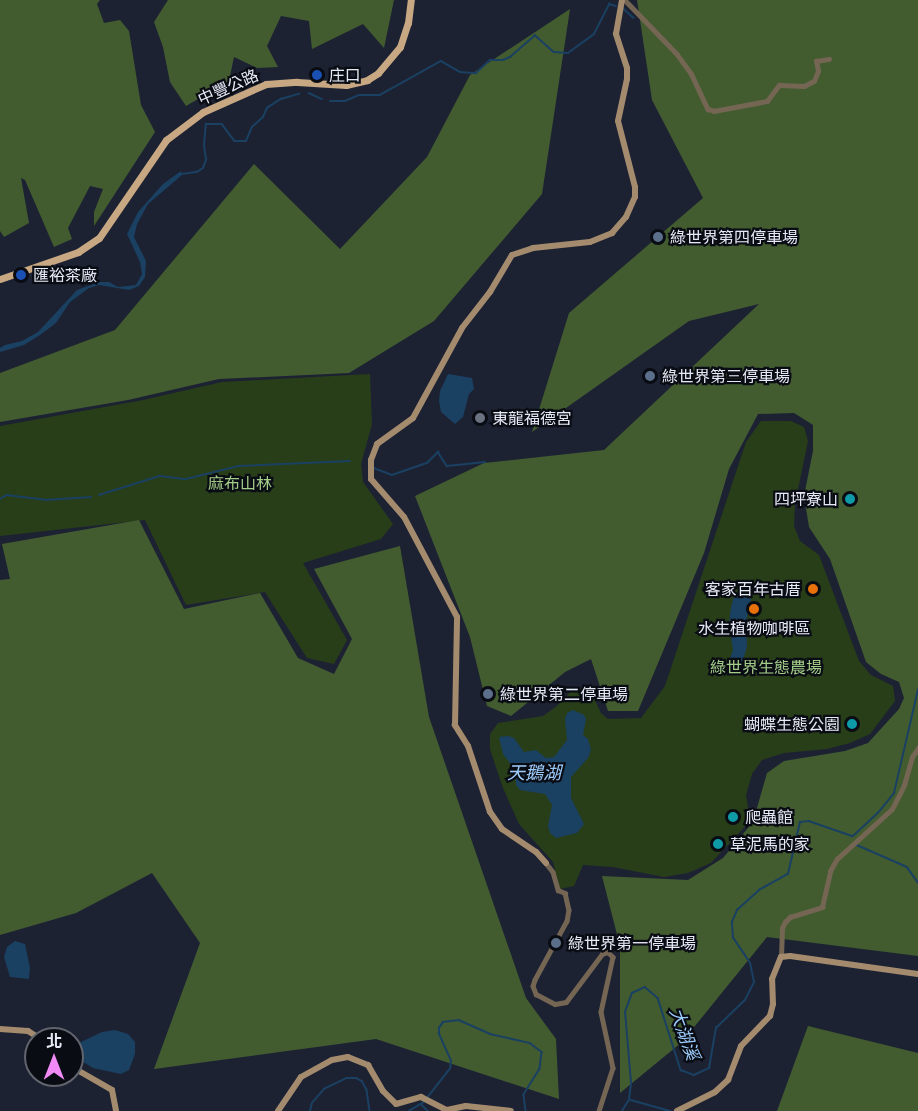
<!DOCTYPE html>
<meta charset="utf-8">
<style>
body{margin:0}
#map{position:relative;width:918px;height:1111px;overflow:hidden;background:#1d2233;font-family:"Archivo Narrow","Noto Sans TC",sans-serif}
div>[style]{position:absolute}
.green>*{inset:0;background:#283e18}
.forest>*{inset:0;background:#425c30}
.water>*{inset:0;background:#1a4062}
.stream>*{height:1.5px;margin:-0.75px;padding:0 0.75px;transform-origin:0.75px;border-radius:0.75px;background:#1a4062}
.street>*{height:4.5px;margin:-2.25px;padding:0 2.25px;transform-origin:2.25px;border-radius:2.25px;background:#756654}
.secondary>*{height:6px;margin:-3px;padding:0 3px;transform-origin:3px;border-radius:3px;background:#a48b6e}
.primary>*{height:7px;margin:-3.5px;padding:0 3.5px;transform-origin:3.5px;border-radius:3.5px;background:#c8a883}
.dots>*{width:16px;height:16px;translate:-50% -50%;box-sizing:border-box;border:3px solid #0a0c14;border-radius:50%}
span{translate:-50% -50%;white-space:nowrap;text-align:center;line-height:1.15;-webkit-text-stroke:4.5px #0a0c14;paint-order:stroke}
.poi-label{font-size:16px;color:#e6eaf6}
.left{translate:0 -50%;text-align:left}
.right{translate:-100% -50%;text-align:right}
.street-label{font-size:16px;color:#e6eaf6}
.park-label{font-size:16px;color:#a3cd88}
.water-label{font-size:18px;color:#9ccbfa;font-style:italic}
.north{position:absolute;left:24px;top:1027px;width:60px;height:60px;box-sizing:border-box;background:#0a0c14;border:2px solid #62656e;border-radius:50%;rotate:0deg;font-size:16px;font-weight:700;line-height:24px;text-align:center;color:#e6eaf6}
.north::after{content:'';display:block;margin:auto;width:21px;height:27px;background:#f18af4;clip-path:polygon(50% 0,100% 100%,50% 72%,0 100%)}
</style>
<div id="map">
<div class="green">
<div style="clip-path:polygon(370px 374px,372px 424px,361px 464px,363px 482px,393px 524px,381px 539px,303px 563px,347px 640px,334px 664px,307px 658px,265px 592px,186px 605px,145px 520px,0 536px,0 426px,143px 400px,222px 382px)"></div>
<div style="clip-path:polygon(761px 421px,791px 421px,804px 427px,808px 441px,795px 504px,794px 526px,800px 541px,819px 555px,859px 661px,871px 675px,893px 686px,895px 701px,870px 734px,850px 743px,827px 749px,784px 753px,762px 760px,752px 774px,746px 795px,750px 821px,711px 863px,688px 873px,664px 877px,613px 867px,583px 865px,574px 886px,560px 889px,553px 862px,519px 824px,503px 788px,490px 749px,490px 734px,498px 723px,543px 716px,557px 706px,575px 687px,591px 692px,601px 713px,608px 719px,641px 718px,665px 686px,746px 442px)"></div>
</div>
<div class="forest">
<div style="clip-path:polygon(0 0,100px 0,97px 4px,104px 23px,120px 20px,129px 31px,141px 105px,155px 132px,94px 226px,94px 212px,103px 189px,90px 186px,68px 228px,72px 239px,54px 247px,25px 180px,21px 178px,29px 223px,4px 237px,0 231px)"></div>
<div style="clip-path:polygon(168px 0,394px 0,384px 48px,363px 24px,312px 49px,309px 21px,281px 16px,267px 46px,278px 67px,257px 68px,234px 57px,229px 81px,186px 106px,170px 82px,163px 47px,154px 22px)"></div>
<div style="clip-path:polygon(637px 0,918px 0,918px 956px,767px 937px,682px 1042px,620px 1093px,620px 946px,602px 876px,688px 880px,723px 858px,753px 822px,767px 773px,784px 761px,845px 751px,868px 743px,899px 709px,904px 698px,899px 682px,881px 674px,866px 662px,830px 559px,809px 527px,804px 496px,813px 451px,813px 425px,794px 413px,758px 414px,729px 469px,704px 553px,638px 711px,608px 711px,591px 659px,565px 672px,511px 716px,487px 706px,470px 637px,415px 496px,484px 463px,604px 450px,759px 304px,689px 321px,532px 432px,569px 313px,703px 198px,652px 100px)"></div>
<div style="clip-path:polygon(570px 9px,542px 194px,434px 321px,349px 373px,219px 379px,128px 400px,0 422px,0 373px,115px 330px,254px 164px,340px 249px,427px 157px,470px 75px)"></div>
<div style="clip-path:polygon(139px 520px,184px 609px,260px 593px,298px 658px,334px 674px,352px 639px,314px 569px,400px 546px,429px 717px,526px 998px,556px 1039px,559px 1099px,376px 1039px,154px 1069px,200px 943px,152px 873px,76px 913px,0 935px,0 580px,10px 579px,2px 544px)"></div>
<div style="clip-path:polygon(808px 1026px,918px 1053px,918px 1111px,777px 1111px)"></div>
</div>
<div class="water">
<div style="clip-path:polygon(181px 171px,182px 175px,148px 204px,137px 224px,134px 237px,146px 261px,145px 277px,139px 286px,129px 290px,99px 285px,89px 288px,70px 302px,56px 323px,40px 335px,24px 345px,0 352px,0 348px,5px 345px,22px 341px,38px 332px,77px 290px,99px 282px,109px 282px,118px 287px,136px 285px,142px 274px,140px 262px,127px 234px,138px 212px,163px 184px)"></div>
<div style="clip-path:polygon(448px 374px,472px 378px,474px 389px,469px 394px,463px 417px,455px 424px,441px 412px,439px 401px,440px 391px)"></div>
<div style="clip-path:polygon(739px 591px,752px 594px,746px 622px,747px 647px,740px 669px,727px 667px,733px 650px,729px 623px,731px 607px,734px 596px)"></div>
<div style="clip-path:polygon(573px 710px,584px 715px,586px 719px,583px 735px,588px 739px,591px 750px,588px 758px,571px 777px,571px 798px,584px 824px,577px 833px,556px 838px,550px 833px,548px 826px,552px 805px,545px 794px,520px 790px,516px 785px,515px 770px,503px 754px,499px 737px,508px 736px,514px 738px,524px 752px,536px 750px,546px 758px,554px 757px,567px 740px,565px 719px,567px 713px)"></div>
<div style="clip-path:polygon(15px 941px,25px 944px,30px 968px,29px 979px,10px 977px,4px 957px,7px 947px)"></div>
<div style="clip-path:polygon(115px 1030px,128px 1034px,135px 1042px,135px 1054px,129px 1070px,121px 1074px,93px 1068px,77px 1058px,72px 1050px,72px 1041px,81px 1042px,102px 1032px)"></div>
</div>
<div class="stream">
<div style="left:624px;top:9px;width:13px;rotate:42deg"></div>
<div style="left:309px;top:93px;width:14px;rotate:25deg"></div>
<div style="left:330px;top:101px;width:15px"></div>
<div style="left:345px;top:101px;width:15px;rotate:-23deg"></div>
<div style="left:359px;top:95px;width:21px"></div>
<div style="left:380px;top:95px;width:70px;rotate:-29.1deg"></div>
<div style="left:441px;top:61px;width:22px;rotate:30deg"></div>
<div style="left:460px;top:72px;width:16px;rotate:4deg"></div>
<div style="left:476px;top:73px;width:19px;rotate:-43deg"></div>
<div style="left:490px;top:60px;width:13px"></div>
<div style="left:503px;top:60px;width:8px;rotate:-23deg"></div>
<div style="left:510px;top:57px;width:33px;rotate:-41deg"></div>
<div style="left:535px;top:35px;width:25px;rotate:42deg"></div>
<div style="left:554px;top:52px;width:14px;rotate:4deg"></div>
<div style="left:568px;top:53px;width:32px;rotate:-36deg"></div>
<div style="left:594px;top:34px;width:34px;rotate:-63deg"></div>
<div style="left:609px;top:4px;width:7px;rotate:16deg"></div>
<div style="left:182px;top:174px;width:15px;rotate:-8deg"></div>
<div style="left:197px;top:172px;width:7px;rotate:-34deg"></div>
<div style="left:203px;top:168px;width:9px;rotate:-69deg"></div>
<div style="left:206px;top:160px;width:15px;rotate:-98deg"></div>
<div style="left:204px;top:145px;width:21px;rotate:-85deg"></div>
<div style="left:206px;top:124px;width:16px"></div>
<div style="left:222px;top:124px;width:21px;rotate:53deg"></div>
<div style="left:235px;top:141px;width:11px"></div>
<div style="left:246px;top:141px;width:15px;rotate:-67deg"></div>
<div style="left:252px;top:127px;width:15px;rotate:-42deg"></div>
<div style="left:263px;top:117px;width:10px;rotate:-66deg"></div>
<div style="left:267px;top:108px;width:17px;rotate:-33deg"></div>
<div style="left:281px;top:99px;width:19px;rotate:-16deg"></div>
<div style="left:374px;top:468px;width:19px;rotate:21deg"></div>
<div style="left:392px;top:475px;width:37px;rotate:-19deg"></div>
<div style="left:427px;top:463px;width:16px;rotate:-45deg"></div>
<div style="left:438px;top:452px;width:17px;rotate:57deg"></div>
<div style="left:447px;top:466px;width:38px;rotate:-6deg"></div>
<div style="left:99px;top:495px;width:64px;rotate:-17.3deg"></div>
<div style="left:160px;top:476px;width:26px;rotate:7deg"></div>
<div style="left:186px;top:479px;width:55px;rotate:-13.8deg"></div>
<div style="left:239px;top:466px;width:111px;rotate:-2.6deg"></div>
<div style="left:0;top:499px;width:8px;rotate:-30deg"></div>
<div style="left:7px;top:495px;width:38px;rotate:7deg"></div>
<div style="left:45px;top:500px;width:46px;rotate:-3.7deg"></div>
<div style="left:853px;top:836px;width:34px;rotate:-43deg"></div>
<div style="left:878px;top:813px;width:26px;rotate:-51deg"></div>
<div style="left:894px;top:793px;width:106px;rotate:-76.9deg"></div>
<div style="left:857px;top:845px;width:55px;rotate:23.7deg"></div>
<div style="left:907px;top:867px;width:19px;rotate:54deg"></div>
<div style="left:427px;top:1098px;width:37px;rotate:-52deg"></div>
<div style="left:450px;top:1069px;width:8px;rotate:-83deg"></div>
<div style="left:451px;top:1061px;width:30px;rotate:-114deg"></div>
<div style="left:439px;top:1034px;width:6px;rotate:-90deg"></div>
<div style="left:439px;top:1028px;width:7px;rotate:-56deg"></div>
<div style="left:443px;top:1022px;width:16px;rotate:-7deg"></div>
<div style="left:459px;top:1020px;width:34px;rotate:24deg"></div>
<div style="left:490px;top:1034px;width:41px;rotate:12.7deg"></div>
<div style="left:530px;top:1043px;width:15px;rotate:37deg"></div>
<div style="left:542px;top:1052px;width:17px;rotate:97deg"></div>
<div style="left:540px;top:1069px;width:31px;rotate:122deg"></div>
<div style="left:524px;top:1095px;width:16px;rotate:83deg"></div>
<div style="left:631px;top:1100px;width:41px;rotate:15.8deg"></div>
<div style="left:422px;top:1105px;width:8px;rotate:45deg"></div>
<div style="left:310px;top:1111px;width:8px;rotate:-76deg"></div>
<div style="left:312px;top:1103px;width:18px;rotate:-49deg"></div>
<div style="left:324px;top:1089px;width:25px;rotate:-26deg"></div>
<div style="left:347px;top:1078px;width:9px"></div>
<div style="left:356px;top:1078px;width:7px;rotate:27deg"></div>
<div style="left:362px;top:1081px;width:10px;rotate:61deg"></div>
<div style="left:367px;top:1090px;width:21px;rotate:82deg"></div>
<div style="left:409px;top:1111px;width:17px;rotate:-31deg"></div>
<div style="left:622px;top:1111px;width:13px;rotate:-58deg"></div>
<div style="left:629px;top:1100px;width:17px;rotate:-83deg"></div>
<div style="left:631px;top:1083px;width:71px;rotate:-94.8deg"></div>
<div style="left:625px;top:1012px;width:20px;rotate:-70deg"></div>
<div style="left:632px;top:993px;width:14px;rotate:-25deg"></div>
<div style="left:645px;top:987px;width:17px;rotate:40deg"></div>
<div style="left:658px;top:998px;width:76px;rotate:72.3deg"></div>
<div style="left:681px;top:1070px;width:14px;rotate:21deg"></div>
<div style="left:694px;top:1075px;width:17px;rotate:-25deg"></div>
<div style="left:709px;top:1068px;width:41px;rotate:-80.1deg"></div>
<div style="left:716px;top:1028px;width:40px;rotate:-44deg"></div>
<div style="left:745px;top:1000px;width:20px;rotate:-63deg"></div>
<div style="left:754px;top:982px;width:19px;rotate:-102deg"></div>
<div style="left:750px;top:963px;width:30px;rotate:-124deg"></div>
<div style="left:733px;top:938px;width:16px;rotate:-94deg"></div>
<div style="left:732px;top:922px;width:13px;rotate:-67deg"></div>
<div style="left:737px;top:910px;width:30px;rotate:-42deg"></div>
<div style="left:759px;top:890px;width:33px;rotate:-29deg"></div>
<div style="left:788px;top:874px;width:53px;rotate:-77deg"></div>
<div style="left:800px;top:822px;width:9px;rotate:-6deg"></div>
<div style="left:809px;top:821px;width:46px;rotate:19.2deg"></div>
</div>
<div class="street">
<div style="left:625px;top:0;width:75px;rotate:46.1deg"></div>
<div style="left:677px;top:54px;width:24px;rotate:54deg"></div>
<div style="left:691px;top:73px;width:40px;rotate:65deg"></div>
<div style="left:708px;top:109px;width:6px;rotate:18deg"></div>
<div style="left:714px;top:111px;width:54px;rotate:-10.7deg"></div>
<div style="left:767px;top:101px;width:20px;rotate:-53deg"></div>
<div style="left:779px;top:85px;width:25px;rotate:2deg"></div>
<div style="left:804px;top:86px;width:11px;rotate:-27deg"></div>
<div style="left:814px;top:81px;width:11px;rotate:-68deg"></div>
<div style="left:818px;top:71px;width:10px;rotate:-101deg"></div>
<div style="left:816px;top:61px;width:13px;rotate:-9deg"></div>
<div style="left:546px;top:863px;width:11px;rotate:52deg"></div>
<div style="left:553px;top:872px;width:19px;rotate:74deg"></div>
<div style="left:558px;top:890px;width:8px;rotate:23deg"></div>
<div style="left:565px;top:893px;width:17px;rotate:77deg"></div>
<div style="left:569px;top:910px;width:11px;rotate:100deg"></div>
<div style="left:567px;top:921px;width:67px;rotate:118.5deg"></div>
<div style="left:535px;top:980px;width:6px;rotate:108deg"></div>
<div style="left:533px;top:986px;width:9px;rotate:69deg"></div>
<div style="left:536px;top:994px;width:21px;rotate:28deg"></div>
<div style="left:555px;top:1004px;width:11px;rotate:-10deg"></div>
<div style="left:566px;top:1002px;width:60px;rotate:-53.1deg"></div>
<div style="left:602px;top:954px;width:6px;rotate:-18deg"></div>
<div style="left:608px;top:952px;width:7px;rotate:45deg"></div>
<div style="left:613px;top:957px;width:56px;rotate:102.3deg"></div>
<div style="left:601px;top:1012px;width:57px;rotate:77.9deg"></div>
<div style="left:613px;top:1068px;width:45px;rotate:108deg"></div>
<div style="left:781px;top:957px;width:29px;rotate:-88deg"></div>
<div style="left:782px;top:928px;width:7px;rotate:-63deg"></div>
<div style="left:785px;top:922px;width:7px;rotate:-45deg"></div>
<div style="left:790px;top:917px;width:34px;rotate:-17deg"></div>
<div style="left:822px;top:907px;width:37px;rotate:-77deg"></div>
<div style="left:830px;top:871px;width:14px;rotate:-60deg"></div>
<div style="left:837px;top:859px;width:74px;rotate:-42.3deg"></div>
<div style="left:892px;top:809px;width:27px;rotate:-63deg"></div>
<div style="left:904px;top:785px;width:29px;rotate:-74deg"></div>
<div style="left:912px;top:757px;width:11px;rotate:-56deg"></div>
</div>
<div class="secondary">
<div style="left:546px;top:863px;width:15px;rotate:-132deg"></div>
<div style="left:536px;top:852px;width:41px;rotate:-145.9deg"></div>
<div style="left:502px;top:829px;width:21px;rotate:-125deg"></div>
<div style="left:490px;top:812px;width:70px;rotate:-108.4deg"></div>
<div style="left:468px;top:746px;width:25px;rotate:-122deg"></div>
<div style="left:455px;top:725px;width:108px;rotate:-88.9deg"></div>
<div style="left:457px;top:617px;width:113px;rotate:-117.9deg"></div>
<div style="left:404px;top:517px;width:50px;rotate:-131deg"></div>
<div style="left:371px;top:479px;width:19px;rotate:-90deg"></div>
<div style="left:371px;top:460px;width:17px;rotate:-69deg"></div>
<div style="left:377px;top:444px;width:44px;rotate:-35.8deg"></div>
<div style="left:413px;top:418px;width:102px;rotate:-61.4deg"></div>
<div style="left:462px;top:328px;width:46px;rotate:-52.1deg"></div>
<div style="left:490px;top:292px;width:43px;rotate:-59.3deg"></div>
<div style="left:512px;top:255px;width:22px;rotate:-18deg"></div>
<div style="left:533px;top:248px;width:57px;rotate:-6deg"></div>
<div style="left:590px;top:242px;width:24px;rotate:-22deg"></div>
<div style="left:612px;top:233px;width:21px;rotate:-49deg"></div>
<div style="left:626px;top:217px;width:22px;rotate:-66deg"></div>
<div style="left:635px;top:197px;width:10px;rotate:-90deg"></div>
<div style="left:635px;top:187px;width:68px;rotate:-104.4deg"></div>
<div style="left:618px;top:121px;width:43px;rotate:-77.9deg"></div>
<div style="left:627px;top:79px;width:11px;rotate:-90deg"></div>
<div style="left:627px;top:68px;width:36px;rotate:-108deg"></div>
<div style="left:616px;top:34px;width:35px;rotate:-80deg"></div>
<div style="left:0;top:1029px;width:28px;rotate:4deg"></div>
<div style="left:28px;top:1031px;width:15px;rotate:32deg"></div>
<div style="left:72px;top:1067px;width:46px;rotate:29.9deg"></div>
<div style="left:112px;top:1090px;width:21px;rotate:79deg"></div>
<div style="left:278px;top:1111px;width:41px;rotate:-55.9deg"></div>
<div style="left:301px;top:1077px;width:35px;rotate:-29deg"></div>
<div style="left:332px;top:1060px;width:16px;rotate:-11deg"></div>
<div style="left:348px;top:1057px;width:22px;rotate:22deg"></div>
<div style="left:368px;top:1065px;width:30px;rotate:60deg"></div>
<div style="left:383px;top:1091px;width:18px;rotate:45deg"></div>
<div style="left:396px;top:1104px;width:26px;rotate:-16deg"></div>
<div style="left:421px;top:1097px;width:29px;rotate:27deg"></div>
<div style="left:447px;top:1110px;width:19px;rotate:-12deg"></div>
<div style="left:466px;top:1106px;width:45px;rotate:6.3deg"></div>
<div style="left:677px;top:1111px;width:42px;rotate:-26.6deg"></div>
<div style="left:715px;top:1092px;width:18px;rotate:-43deg"></div>
<div style="left:728px;top:1080px;width:36px;rotate:-69deg"></div>
<div style="left:741px;top:1046px;width:42px;rotate:-46deg"></div>
<div style="left:770px;top:1016px;width:12px;rotate:-76deg"></div>
<div style="left:773px;top:1004px;width:25px;rotate:-92deg"></div>
<div style="left:772px;top:979px;width:24px;rotate:-68deg"></div>
<div style="left:781px;top:957px;width:9px;rotate:-6deg"></div>
<div style="left:790px;top:956px;width:129px;rotate:8deg"></div>
</div>
<div class="primary">
<div style="left:0;top:279px;width:83px;rotate:-19.1deg"></div>
<div style="left:78px;top:252px;width:25px;rotate:-34deg"></div>
<div style="left:99px;top:238px;width:119px;rotate:-55.6deg"></div>
<div style="left:166px;top:140px;width:46px;rotate:-37.1deg"></div>
<div style="left:203px;top:112px;width:69px;rotate:-24deg"></div>
<div style="left:266px;top:84px;width:31px;rotate:-4deg"></div>
<div style="left:297px;top:82px;width:49px;rotate:3.5deg"></div>
<div style="left:346px;top:85px;width:22px;rotate:-13deg"></div>
<div style="left:367px;top:80px;width:13px;rotate:-32deg"></div>
<div style="left:378px;top:73px;width:34px;rotate:-50deg"></div>
<div style="left:400px;top:47px;width:25px;rotate:-72deg"></div>
<div style="left:408px;top:23px;width:23px;rotate:-83deg"></div>
</div>
<div class="dots">
<div style="left:317px;top:75px;background:#1a4fb4"></div>
<div style="left:658px;top:237px;background:#5c6f8a"></div>
<div style="left:21px;top:275px;background:#1a4fb4"></div>
<div style="left:650px;top:376px;background:#5c6f8a"></div>
<div style="left:480px;top:418px;background:#6b7280"></div>
<div style="left:850px;top:499px;background:#0f9aa8"></div>
<div style="left:813px;top:589px;background:#e8710a"></div>
<div style="left:754px;top:609px;background:#e8710a"></div>
<div style="left:488px;top:694px;background:#5c6f8a"></div>
<div style="left:852px;top:724px;background:#0f9aa8"></div>
<div style="left:733px;top:817px;background:#0f9aa8"></div>
<div style="left:718px;top:844px;background:#0f9aa8"></div>
<div style="left:556px;top:943px;background:#5c6f8a"></div>
</div>
<div class="poi-label">
<span class="left" style="left:329px;top:75px">庄口</span>
<span class="left" style="left:670px;top:237px">綠世界第四停車場</span>
<span class="left" style="left:33px;top:275px">匯裕茶廠</span>
<span class="left" style="left:662px;top:376px">綠世界第三停車場</span>
<span class="left" style="left:492px;top:418px">東龍福德宮</span>
<span class="right" style="left:838px;top:499px">四坪寮山</span>
<span class="right" style="left:801px;top:589px">客家百年古厝</span>
<span style="left:754px;top:628px">水生植物咖啡區</span>
<span class="left" style="left:500px;top:694px">綠世界第二停車場</span>
<span class="right" style="left:840px;top:724px">蝴蝶生態公園</span>
<span class="left" style="left:745px;top:817px">爬蟲館</span>
<span class="left" style="left:730px;top:844px">草泥馬的家</span>
<span class="left" style="left:568px;top:943px">綠世界第一停車場</span>
</div>
<div class="street-label">
<span style="left:228px;top:87px;rotate:-24deg">中豐公路</span>
</div>
<div class="park-label">
<span style="left:240px;top:483px">麻布山林</span>
<span style="left:766px;top:667px">綠世界生態農場</span>
</div>
<div class="water-label">
<span style="left:534px;top:773px">天鵝湖</span>
<span style="left:684px;top:1034px;rotate:70deg">大湖溪</span>
</div>
<div class="north">北</div>
</div>
